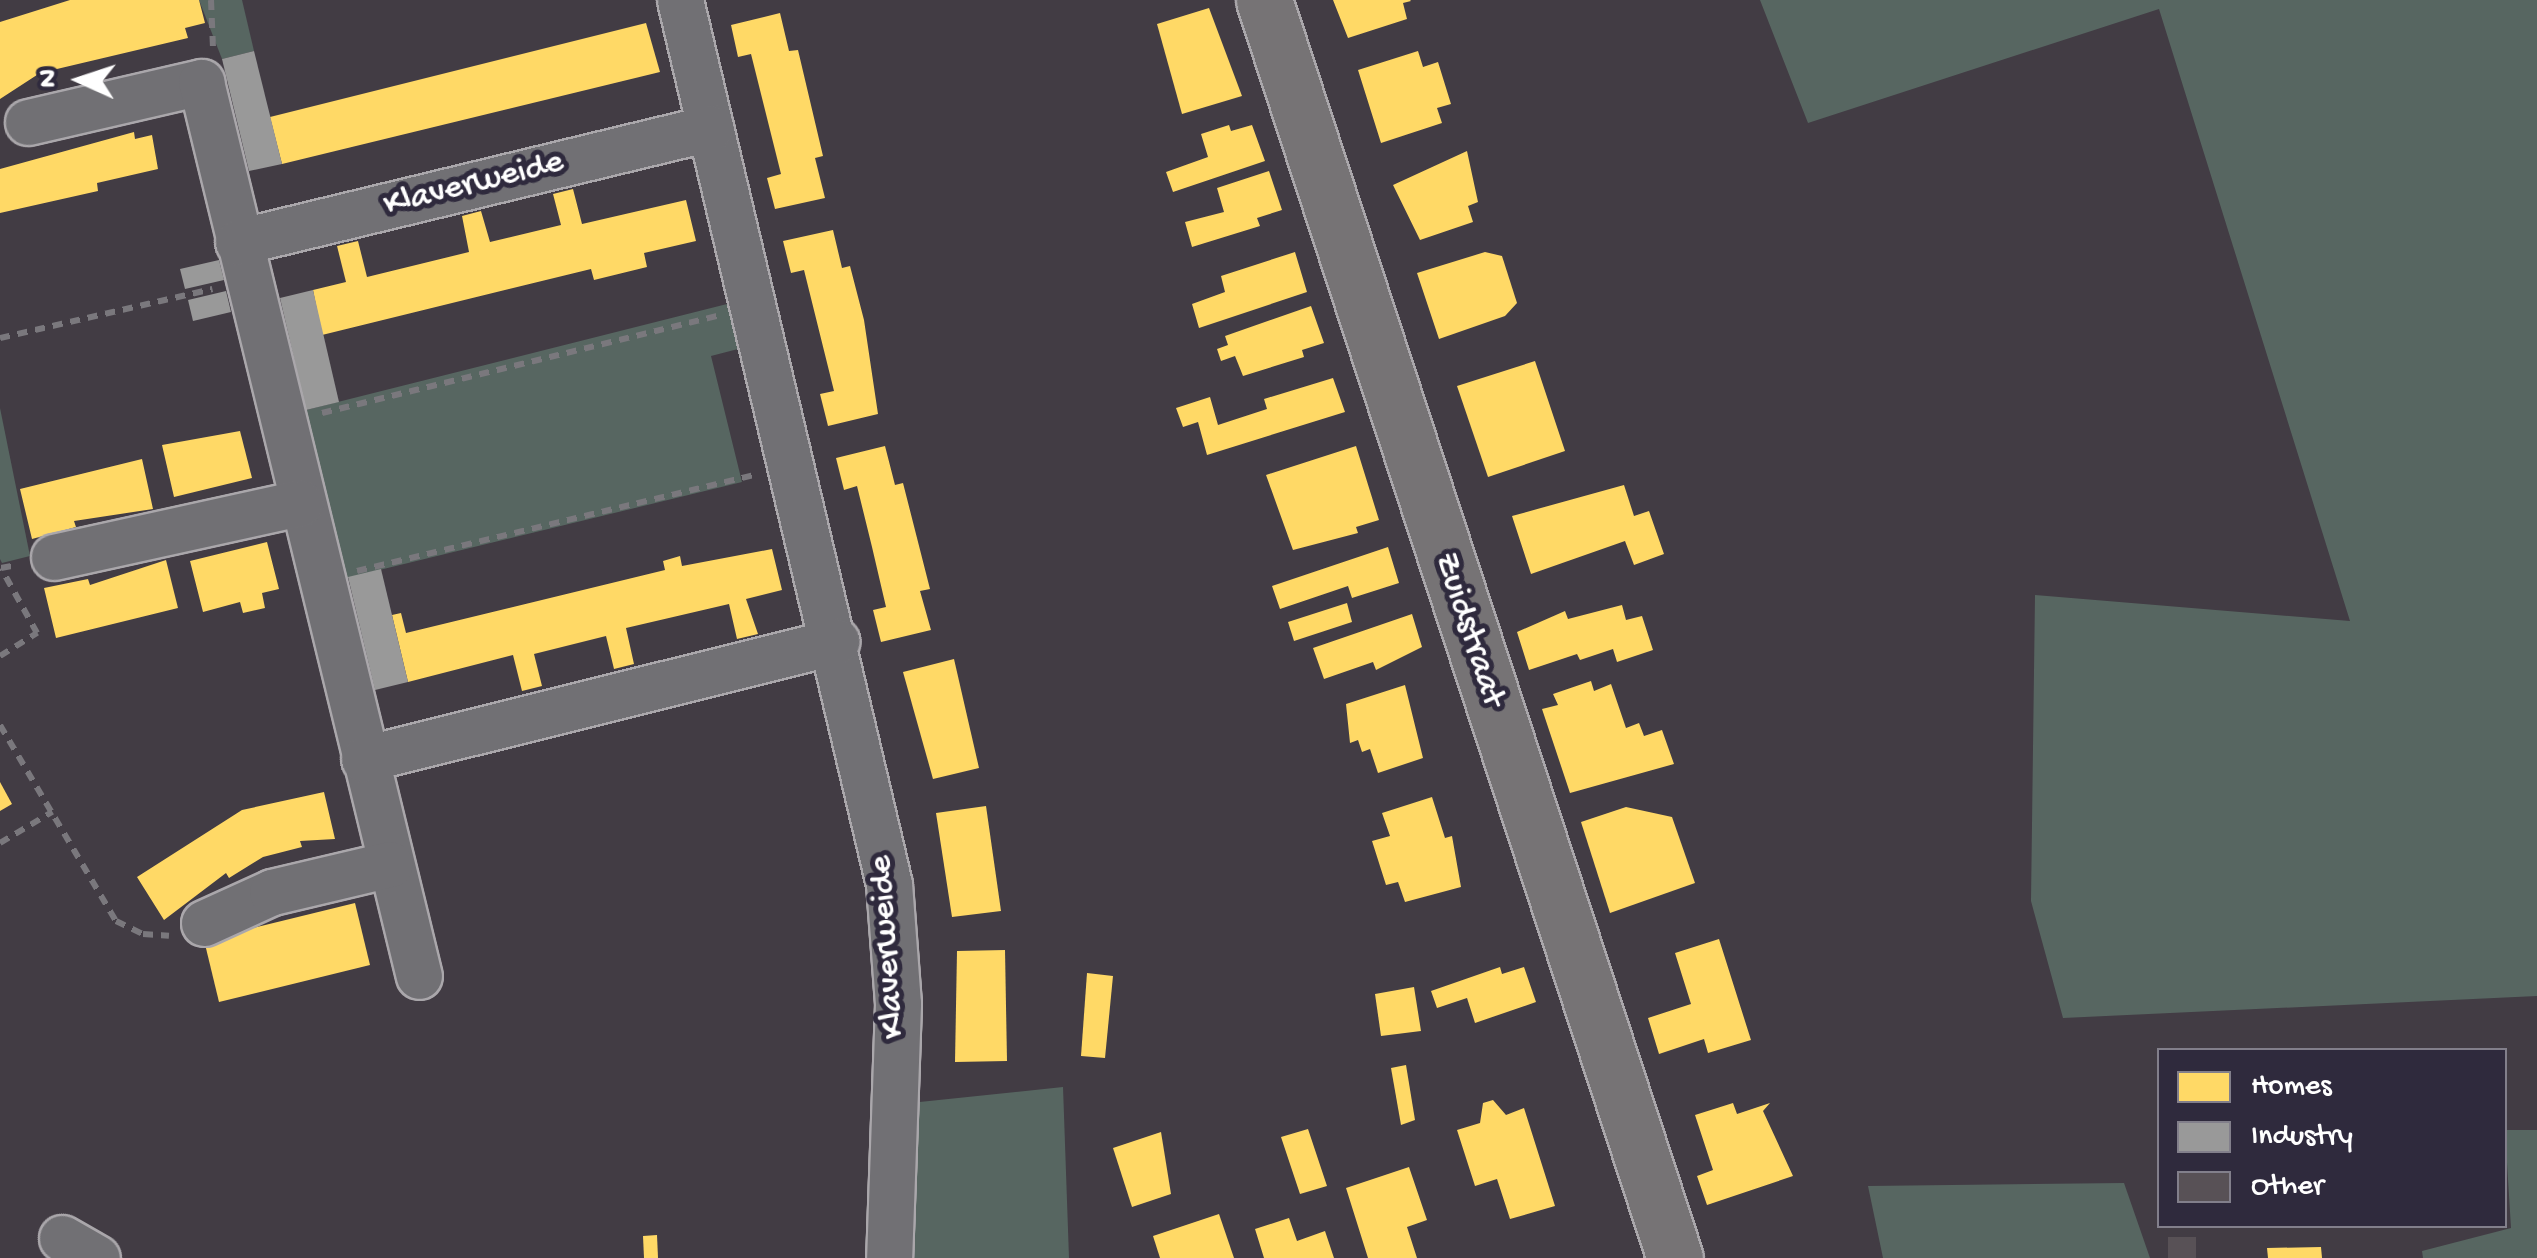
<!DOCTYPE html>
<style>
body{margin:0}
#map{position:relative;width:2537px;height:1258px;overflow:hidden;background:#423c44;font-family:"Gochi Hand",sans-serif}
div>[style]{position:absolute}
.green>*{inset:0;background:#576661}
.homes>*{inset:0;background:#ffd966}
.industry>*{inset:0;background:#999}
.building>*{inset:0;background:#585156}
.path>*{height:6px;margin-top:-3px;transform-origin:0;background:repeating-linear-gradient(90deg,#7a787d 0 10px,transparent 0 18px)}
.roads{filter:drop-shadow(2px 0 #aaa7ab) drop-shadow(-2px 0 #aaa7ab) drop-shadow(0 2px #aaa7ab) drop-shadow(0 -2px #aaa7ab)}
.minor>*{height:45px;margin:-22.5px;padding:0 22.5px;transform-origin:22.5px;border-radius:22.5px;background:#717074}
.major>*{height:55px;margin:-27.5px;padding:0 27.5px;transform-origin:27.5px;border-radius:27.5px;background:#767375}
span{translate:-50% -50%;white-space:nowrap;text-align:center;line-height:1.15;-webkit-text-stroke:10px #2f2a3d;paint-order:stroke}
.street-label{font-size:35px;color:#fff}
.legend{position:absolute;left:2157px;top:1048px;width:350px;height:180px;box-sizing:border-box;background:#2f2a3d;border:2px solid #827f8b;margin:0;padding:12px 18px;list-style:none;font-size:30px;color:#fff}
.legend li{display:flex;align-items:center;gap:20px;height:50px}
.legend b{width:50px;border:2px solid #827f8b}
.north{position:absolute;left:30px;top:30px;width:100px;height:100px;-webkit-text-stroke:8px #2f2a3d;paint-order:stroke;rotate:273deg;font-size:28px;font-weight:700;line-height:40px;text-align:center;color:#fff}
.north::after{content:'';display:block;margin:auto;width:35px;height:45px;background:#fff;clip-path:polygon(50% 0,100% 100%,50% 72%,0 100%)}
</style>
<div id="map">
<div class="green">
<div style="clip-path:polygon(199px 0,242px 0,254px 51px,222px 59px)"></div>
<div style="clip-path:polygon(1760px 0,2537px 0,2537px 996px,2063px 1018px,2031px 901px,2035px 595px,2350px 621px,2159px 9px,1808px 123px)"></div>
<div style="clip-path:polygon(727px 304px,738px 349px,711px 356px,742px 482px,330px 582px,298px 412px)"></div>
<div style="clip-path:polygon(0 408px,30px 556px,2px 563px,0 559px)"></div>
<div style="clip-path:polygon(1063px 1087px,1069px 1258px,904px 1258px,910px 1103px)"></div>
<div style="clip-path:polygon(2505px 1130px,2537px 1130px,2537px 1258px,2423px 1258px,2422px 1251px,2511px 1228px)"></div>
<div style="clip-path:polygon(2124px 1183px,2150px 1258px,1883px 1258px,1868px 1186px)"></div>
</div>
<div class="homes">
<div style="clip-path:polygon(70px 0,199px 0,205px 23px,185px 28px,188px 38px,40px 73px,0 99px,0 22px)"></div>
<div style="clip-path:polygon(1333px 0,1410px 0,1411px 1px,1403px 3px,1407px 19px,1348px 38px)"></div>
<div style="clip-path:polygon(1209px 8px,1242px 96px,1182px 114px,1157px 24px)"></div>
<div style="clip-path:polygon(780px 13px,789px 51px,798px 50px,823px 156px,815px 158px,825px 198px,775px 209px,767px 178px,781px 174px,751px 54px,738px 57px,731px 25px)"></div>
<div style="clip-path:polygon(646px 23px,660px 72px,282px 164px,270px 117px)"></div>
<div style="clip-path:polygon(1418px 51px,1423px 67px,1438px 62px,1451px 104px,1437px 108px,1442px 123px,1381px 143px,1358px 70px)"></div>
<div style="clip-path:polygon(1229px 125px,1231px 131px,1252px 125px,1265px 161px,1173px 192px,1166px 172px,1208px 157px,1201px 134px)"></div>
<div style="clip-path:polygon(134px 132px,135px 139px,152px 135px,158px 169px,97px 183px,98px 191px,0 213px,0 169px)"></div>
<div style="clip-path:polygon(1467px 151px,1478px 202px,1468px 206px,1473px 222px,1420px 240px,1393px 185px)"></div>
<div style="clip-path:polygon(1269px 171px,1282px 210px,1257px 218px,1260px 226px,1192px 247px,1185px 222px,1224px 212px,1217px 188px)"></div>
<div style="clip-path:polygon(573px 189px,582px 224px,686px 200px,696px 241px,644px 253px,647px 267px,594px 280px,591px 269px,322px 335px,313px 290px,346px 282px,337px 246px,358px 241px,367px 277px,469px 252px,462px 216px,481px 211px,490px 242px,561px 225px,553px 194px)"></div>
<div style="clip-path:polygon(833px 230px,842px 268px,850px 266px,864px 320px,878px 414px,828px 426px,820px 394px,834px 391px,804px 270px,791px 273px,783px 241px)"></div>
<div style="clip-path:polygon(1295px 252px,1307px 292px,1199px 328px,1192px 304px,1225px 292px,1221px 276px)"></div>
<div style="clip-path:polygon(1485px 252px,1502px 256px,1517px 303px,1505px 316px,1439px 339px,1417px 273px)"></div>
<div style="clip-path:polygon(1311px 306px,1324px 343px,1302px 350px,1304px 357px,1243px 376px,1235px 356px,1221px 361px,1217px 349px,1228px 345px,1225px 336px)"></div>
<div style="clip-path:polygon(1535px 361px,1565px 451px,1488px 477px,1457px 386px)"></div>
<div style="clip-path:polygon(1333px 378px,1345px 412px,1207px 455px,1198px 422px,1183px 427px,1176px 408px,1210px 397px,1218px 425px,1267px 409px,1264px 399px)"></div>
<div style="clip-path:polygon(240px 431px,252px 478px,174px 497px,162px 445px)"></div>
<div style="clip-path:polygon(885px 446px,895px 485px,903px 483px,930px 589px,920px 591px,931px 630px,881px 642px,873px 610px,886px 607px,872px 547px,857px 486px,844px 490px,836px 458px)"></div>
<div style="clip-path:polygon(1356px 446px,1379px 520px,1356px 527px,1358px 533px,1293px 550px,1266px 475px)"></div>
<div style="clip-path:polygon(142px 459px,153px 509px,74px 521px,76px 527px,32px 539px,20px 489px)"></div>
<div style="clip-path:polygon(1624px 485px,1634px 516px,1649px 511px,1664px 554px,1634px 565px,1625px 541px,1531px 574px,1512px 516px)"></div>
<div style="clip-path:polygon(267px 542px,279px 589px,262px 593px,265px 608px,243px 613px,240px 602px,203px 612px,190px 561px)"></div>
<div style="clip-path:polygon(1388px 547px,1399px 583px,1352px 598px,1348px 586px,1280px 609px,1272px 586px)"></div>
<div style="clip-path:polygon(772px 549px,782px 590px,746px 599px,758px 634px,737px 639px,729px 604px,626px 628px,634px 664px,614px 669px,606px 636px,534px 654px,542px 686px,522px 691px,513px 655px,408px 682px,392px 615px,401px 613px,406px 633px,665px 570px,663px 561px,680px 556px,682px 566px)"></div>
<div style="clip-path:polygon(166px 560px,178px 608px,56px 638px,44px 588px,88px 579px,90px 585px)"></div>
<div style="clip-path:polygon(1347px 603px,1352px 622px,1294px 641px,1288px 622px)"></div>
<div style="clip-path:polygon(1622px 605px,1626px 620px,1642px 616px,1653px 650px,1617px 662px,1613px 649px,1580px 660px,1577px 654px,1529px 670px,1517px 632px,1565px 611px,1568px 619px)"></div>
<div style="clip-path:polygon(1412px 614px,1422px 647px,1376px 670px,1373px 662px,1324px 679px,1313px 648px)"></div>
<div style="clip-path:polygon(954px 659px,979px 768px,933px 779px,903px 672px)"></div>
<div style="clip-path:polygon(1591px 681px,1594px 691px,1611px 684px,1626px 728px,1639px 723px,1644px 736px,1662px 730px,1674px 764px,1570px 793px,1542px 709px,1558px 705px,1553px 694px)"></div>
<div style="clip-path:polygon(1405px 685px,1423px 758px,1378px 773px,1370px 749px,1362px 752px,1358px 740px,1350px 743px,1346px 704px)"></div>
<div style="clip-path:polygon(0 782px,12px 804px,0 811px)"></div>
<div style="clip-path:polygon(324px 792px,335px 839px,300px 841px,302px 847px,263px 857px,229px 878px,226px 873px,164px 920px,137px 877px,242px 810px)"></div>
<div style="clip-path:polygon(1432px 797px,1445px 838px,1452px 836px,1461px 887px,1405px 902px,1398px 882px,1386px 885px,1372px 841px,1390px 836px,1382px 813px)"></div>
<div style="clip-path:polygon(986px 806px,1001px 911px,952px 917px,936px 813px)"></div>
<div style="clip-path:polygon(1626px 807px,1672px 817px,1695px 883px,1610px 913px,1581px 822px)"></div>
<div style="clip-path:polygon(355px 903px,370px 965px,219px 1002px,204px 940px)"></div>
<div style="clip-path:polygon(1719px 939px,1751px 1040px,1708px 1053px,1704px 1039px,1659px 1054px,1648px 1018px,1691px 1004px,1675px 953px)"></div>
<div style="clip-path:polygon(1005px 950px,1007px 1061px,955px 1062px,957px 951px)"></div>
<div style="clip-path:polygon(1500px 967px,1502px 974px,1524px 967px,1536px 1002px,1475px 1023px,1467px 998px,1437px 1008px,1431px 991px)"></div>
<div style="clip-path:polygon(1087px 973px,1113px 976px,1105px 1058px,1081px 1056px)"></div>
<div style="clip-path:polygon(1414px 987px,1421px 1031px,1381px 1036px,1375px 994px)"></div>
<div style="clip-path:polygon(1406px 1065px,1415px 1120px,1401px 1125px,1391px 1068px)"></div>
<div style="clip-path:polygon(1493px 1100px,1506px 1115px,1524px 1108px,1555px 1206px,1510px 1219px,1497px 1179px,1475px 1186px,1457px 1130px,1480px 1123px,1483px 1103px)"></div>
<div style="clip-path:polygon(1733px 1103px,1737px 1114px,1770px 1103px,1763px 1111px,1793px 1176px,1707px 1205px,1697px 1176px,1713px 1170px,1695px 1115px)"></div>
<div style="clip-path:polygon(1308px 1129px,1327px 1186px,1300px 1194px,1281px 1137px)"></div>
<div style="clip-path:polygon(1161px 1132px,1171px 1194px,1132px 1207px,1113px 1148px)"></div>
<div style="clip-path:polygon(1409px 1167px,1427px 1220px,1407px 1227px,1417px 1258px,1368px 1258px,1346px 1188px)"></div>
<div style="clip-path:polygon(1219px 1214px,1234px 1258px,1160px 1258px,1153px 1236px)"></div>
<div style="clip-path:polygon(1289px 1218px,1297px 1241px,1325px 1231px,1334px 1258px,1264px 1258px,1255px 1229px)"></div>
<div style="clip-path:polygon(657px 1235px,658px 1258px,644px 1258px,643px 1236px)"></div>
<div style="clip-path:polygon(2321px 1247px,2322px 1258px,2268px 1258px,2267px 1248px)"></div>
</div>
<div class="industry">
<div style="clip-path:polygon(254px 51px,282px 164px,249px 171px,222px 59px)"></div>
<div style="clip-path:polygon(219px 260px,224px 280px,185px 289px,180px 269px)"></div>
<div style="clip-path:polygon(313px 290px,339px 402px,306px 410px,280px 298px)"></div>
<div style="clip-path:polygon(226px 291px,231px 312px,193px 321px,188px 300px)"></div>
<div style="clip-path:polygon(381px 569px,408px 682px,375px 690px,348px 577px)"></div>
</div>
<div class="building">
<div style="clip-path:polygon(2168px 1237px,2196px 1237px,2196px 1258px,2168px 1258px)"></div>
</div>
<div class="path">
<div style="left:211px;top:0;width:48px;rotate:87.6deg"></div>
<div style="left:0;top:338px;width:218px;rotate:-13deg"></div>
<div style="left:322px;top:413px;width:408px;rotate:-13.8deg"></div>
<div style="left:357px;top:571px;width:407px;rotate:-13.6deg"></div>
<div style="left:0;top:656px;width:44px;rotate:-31.9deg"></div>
<div style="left:37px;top:633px;width:74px;rotate:-119deg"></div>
<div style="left:1px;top:568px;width:16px;rotate:-11deg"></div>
<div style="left:0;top:725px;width:228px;rotate:59.4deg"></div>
<div style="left:116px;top:921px;width:30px;rotate:26deg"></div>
<div style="left:143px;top:934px;width:26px;rotate:4deg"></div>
<div style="left:0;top:843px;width:61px;rotate:-30.8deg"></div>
</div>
<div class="roads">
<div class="minor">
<div style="left:680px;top:0;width:908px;rotate:76.7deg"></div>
<div style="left:889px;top:884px;width:120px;rotate:85.7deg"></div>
<div style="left:898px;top:1004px;width:254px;rotate:92deg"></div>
<div style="left:28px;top:122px;width:178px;rotate:-13deg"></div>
<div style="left:201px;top:82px;width:920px;rotate:76.3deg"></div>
<div style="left:238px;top:242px;width:486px;rotate:-13.6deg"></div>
<div style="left:54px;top:557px;width:252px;rotate:-12.4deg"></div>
<div style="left:364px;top:759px;width:487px;rotate:-14deg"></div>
<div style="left:204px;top:923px;width:75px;rotate:-24.5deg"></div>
<div style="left:272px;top:892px;width:121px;rotate:-13.3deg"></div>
<div style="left:62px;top:1238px;width:40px;rotate:29.7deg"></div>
</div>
<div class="major">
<div style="left:1264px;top:0;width:1323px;rotate:71.91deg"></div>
</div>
</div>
<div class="street-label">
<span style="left:474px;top:185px;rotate:-14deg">Klaverweide</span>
<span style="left:1468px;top:630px;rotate:72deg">Zuidstraat</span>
<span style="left:889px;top:947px;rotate:-94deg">Klaverweide</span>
</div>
<ul class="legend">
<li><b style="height:28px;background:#ffd966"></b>Homes</li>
<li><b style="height:28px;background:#999"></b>Industry</li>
<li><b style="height:28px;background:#585156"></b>Other</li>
</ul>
<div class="north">N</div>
</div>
